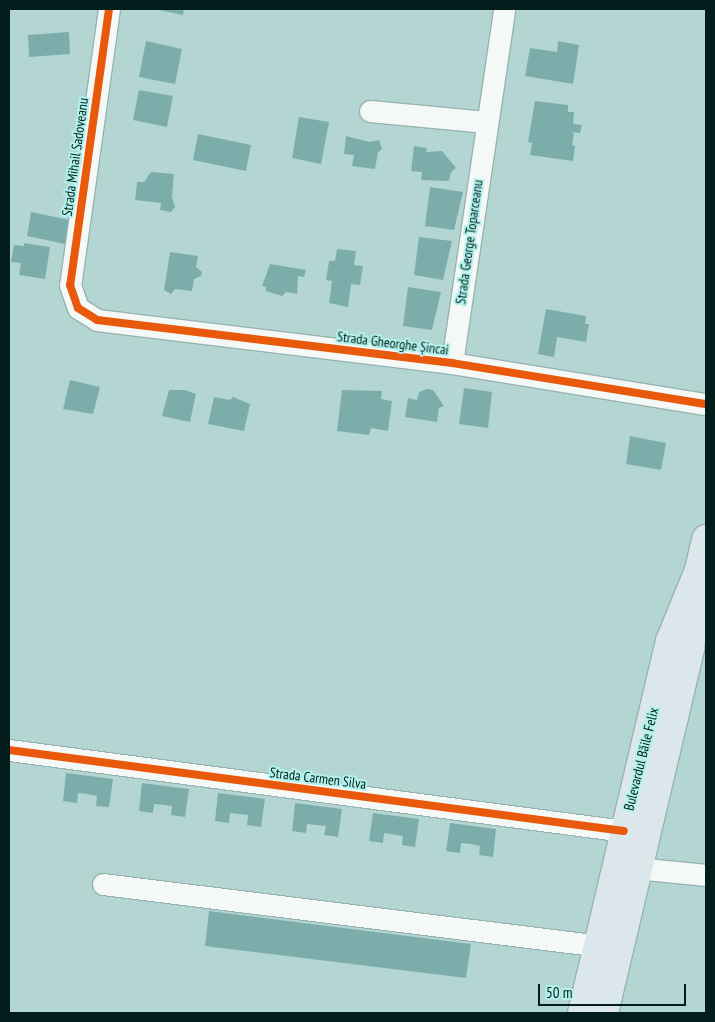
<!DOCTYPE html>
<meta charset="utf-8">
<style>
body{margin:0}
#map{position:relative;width:715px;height:1022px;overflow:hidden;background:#b4d6d3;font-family:"PT Sans Narrow",sans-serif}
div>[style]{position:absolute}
.building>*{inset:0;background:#7dadab}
.roads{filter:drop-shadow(1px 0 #97b3b0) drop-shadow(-1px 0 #97b3b0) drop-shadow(0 1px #97b3b0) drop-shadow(0 -1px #97b3b0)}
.street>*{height:21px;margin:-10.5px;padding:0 10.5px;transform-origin:10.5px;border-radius:10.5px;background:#f4f9f8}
.primary>*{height:28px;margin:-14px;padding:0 14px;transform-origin:14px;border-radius:14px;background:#dce7ec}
.cycleway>*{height:8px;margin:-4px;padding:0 4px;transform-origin:4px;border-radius:4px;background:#e8590c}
span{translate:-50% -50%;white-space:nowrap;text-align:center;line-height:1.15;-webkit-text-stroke:4px #b2f2ec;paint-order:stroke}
.street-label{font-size:14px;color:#031d1c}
.frame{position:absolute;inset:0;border:10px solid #031d1c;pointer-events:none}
.scale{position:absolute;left:538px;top:984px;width:148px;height:22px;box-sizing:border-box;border:2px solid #031d1c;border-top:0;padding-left:6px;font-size:15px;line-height:18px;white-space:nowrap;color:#031d1c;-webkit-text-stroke:4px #b2f2ec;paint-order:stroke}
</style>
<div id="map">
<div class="building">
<div style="clip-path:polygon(154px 9px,184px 9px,183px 15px)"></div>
<div style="clip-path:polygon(69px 32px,70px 54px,29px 57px,28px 35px)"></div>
<div style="clip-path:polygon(146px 41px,182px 49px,175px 84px,139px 77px)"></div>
<div style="clip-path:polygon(558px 41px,579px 45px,573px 84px,525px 76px,530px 48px,557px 52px)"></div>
<div style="clip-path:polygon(139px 90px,173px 96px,167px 127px,133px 120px)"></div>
<div style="clip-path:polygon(535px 101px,568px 105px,568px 112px,574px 112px,573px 124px,582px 125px,580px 133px,571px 132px,574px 133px,572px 145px,575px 146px,573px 161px,530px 155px,532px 143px,528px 142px)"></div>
<div style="clip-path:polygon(299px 117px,329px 122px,321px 164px,292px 158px)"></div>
<div style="clip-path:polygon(198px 134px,251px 145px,246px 171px,193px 160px)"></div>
<div style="clip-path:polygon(346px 136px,370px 142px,379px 140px,382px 149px,378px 152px,375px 169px,352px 166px,354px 155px,344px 154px)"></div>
<div style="clip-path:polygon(414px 146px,427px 148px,426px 152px,442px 151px,456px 168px,451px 172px,449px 181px,421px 180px,422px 172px,411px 171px)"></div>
<div style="clip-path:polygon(151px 172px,174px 174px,172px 197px,175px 207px,171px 212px,160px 210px,161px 203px,135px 200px,137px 182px,144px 182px)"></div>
<div style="clip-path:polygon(430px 187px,463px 192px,454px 230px,425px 226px)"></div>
<div style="clip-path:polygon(31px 212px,75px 221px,70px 245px,27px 236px)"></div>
<div style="clip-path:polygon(419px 237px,452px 241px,443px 280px,414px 275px)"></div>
<div style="clip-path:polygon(24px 243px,50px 247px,45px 279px,19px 275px,21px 263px,11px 262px,14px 245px,24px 246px)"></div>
<div style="clip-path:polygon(337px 249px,356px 251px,354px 265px,363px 266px,360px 285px,351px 284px,348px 307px,329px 303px,332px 281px,326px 280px,329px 261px,335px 261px)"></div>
<div style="clip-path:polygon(170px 252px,198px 256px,196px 267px,202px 272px,201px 276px,194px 279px,192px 291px,175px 289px,171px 294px,164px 290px)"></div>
<div style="clip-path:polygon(270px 264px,306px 270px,304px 277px,298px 276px,297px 294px,286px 292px,282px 296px,266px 291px,266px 287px,262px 286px)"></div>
<div style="clip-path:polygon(408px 287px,441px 292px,432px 330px,403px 326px)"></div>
<div style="clip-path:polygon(546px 309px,586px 316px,585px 324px,589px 324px,586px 342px,557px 337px,554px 357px,538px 354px)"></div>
<div style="clip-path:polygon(70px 380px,100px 387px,93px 414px,63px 409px)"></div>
<div style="clip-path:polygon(464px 388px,492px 392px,488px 428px,459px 424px)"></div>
<div style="clip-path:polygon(427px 389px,433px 390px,444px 406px,439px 408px,437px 422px,405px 417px,408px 398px,417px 400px,419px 392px)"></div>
<div style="clip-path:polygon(169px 390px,185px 390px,196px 394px,190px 422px,162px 416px)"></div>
<div style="clip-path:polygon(342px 390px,382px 391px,381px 399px,392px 401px,388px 431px,371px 428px,369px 435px,337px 431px)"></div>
<div style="clip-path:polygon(214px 397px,230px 400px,233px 397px,250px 404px,244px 431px,208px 424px)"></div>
<div style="clip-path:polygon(630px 436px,666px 443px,661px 470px,626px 464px)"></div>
<div style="clip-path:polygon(66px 773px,113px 779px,109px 807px,96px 806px,97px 796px,87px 794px,78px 793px,77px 803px,63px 801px)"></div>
<div style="clip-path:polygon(142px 783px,189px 789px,185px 817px,171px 815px,172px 806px,154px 804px,153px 813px,139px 811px)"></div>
<div style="clip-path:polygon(218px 793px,265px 799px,261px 827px,247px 825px,248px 815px,230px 813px,229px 823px,215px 821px)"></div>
<div style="clip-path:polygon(295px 803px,342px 809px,338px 837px,324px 835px,326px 826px,316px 825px,307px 824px,306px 833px,292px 831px)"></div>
<div style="clip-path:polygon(373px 813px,419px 819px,415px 847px,402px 845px,403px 836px,384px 833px,383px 843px,369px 841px)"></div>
<div style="clip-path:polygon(450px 823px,496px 829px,493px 857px,479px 855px,480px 846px,471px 844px,461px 843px,460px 853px,446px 851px)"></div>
<div style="clip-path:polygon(209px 911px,471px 944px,466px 978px,205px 946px)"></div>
</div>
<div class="roads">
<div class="street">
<div style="left:109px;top:9px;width:279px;rotate:98deg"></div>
<div style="left:70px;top:285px;width:24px;rotate:71deg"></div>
<div style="left:78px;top:308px;width:22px;rotate:32deg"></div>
<div style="left:97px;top:320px;width:358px;rotate:6.9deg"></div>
<div style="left:452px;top:363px;width:257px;rotate:9.2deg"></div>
<div style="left:370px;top:111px;width:117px;rotate:5.4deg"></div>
<div style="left:452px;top:363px;width:358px;rotate:-81.6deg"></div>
<div style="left:9px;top:750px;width:620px;rotate:7.5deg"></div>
<div style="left:636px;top:868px;width:70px;rotate:5.7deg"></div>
<div style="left:103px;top:884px;width:499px;rotate:7.1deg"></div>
</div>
<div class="primary">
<div style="left:582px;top:1013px;width:382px;rotate:-76.7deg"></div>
<div style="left:670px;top:641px;width:77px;rotate:-67.8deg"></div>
<div style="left:699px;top:570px;width:32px;rotate:-77deg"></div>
<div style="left:604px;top:1013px;width:375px;rotate:-76.7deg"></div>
<div style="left:690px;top:648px;width:58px;rotate:-82deg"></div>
</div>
</div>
<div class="cycleway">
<div style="left:109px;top:9px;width:279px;rotate:98deg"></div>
<div style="left:70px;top:285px;width:24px;rotate:71deg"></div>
<div style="left:78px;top:308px;width:22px;rotate:32deg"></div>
<div style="left:97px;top:320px;width:358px;rotate:6.9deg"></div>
<div style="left:452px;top:363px;width:257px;rotate:9.2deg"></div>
<div style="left:9px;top:750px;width:620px;rotate:7.5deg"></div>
</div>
<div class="street-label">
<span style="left:75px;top:157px;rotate:-82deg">Strada Mihail Sadoveanu</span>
<span style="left:469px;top:242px;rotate:-82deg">Strada George Toparceanu</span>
<span style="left:393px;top:343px;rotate:7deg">Strada Gheorghe Șincai</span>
<span style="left:641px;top:759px;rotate:-76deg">Bulevardul Băile Felix</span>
<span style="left:318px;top:778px;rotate:7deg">Strada Carmen Silva</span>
</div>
<div class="frame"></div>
<div class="scale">50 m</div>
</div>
